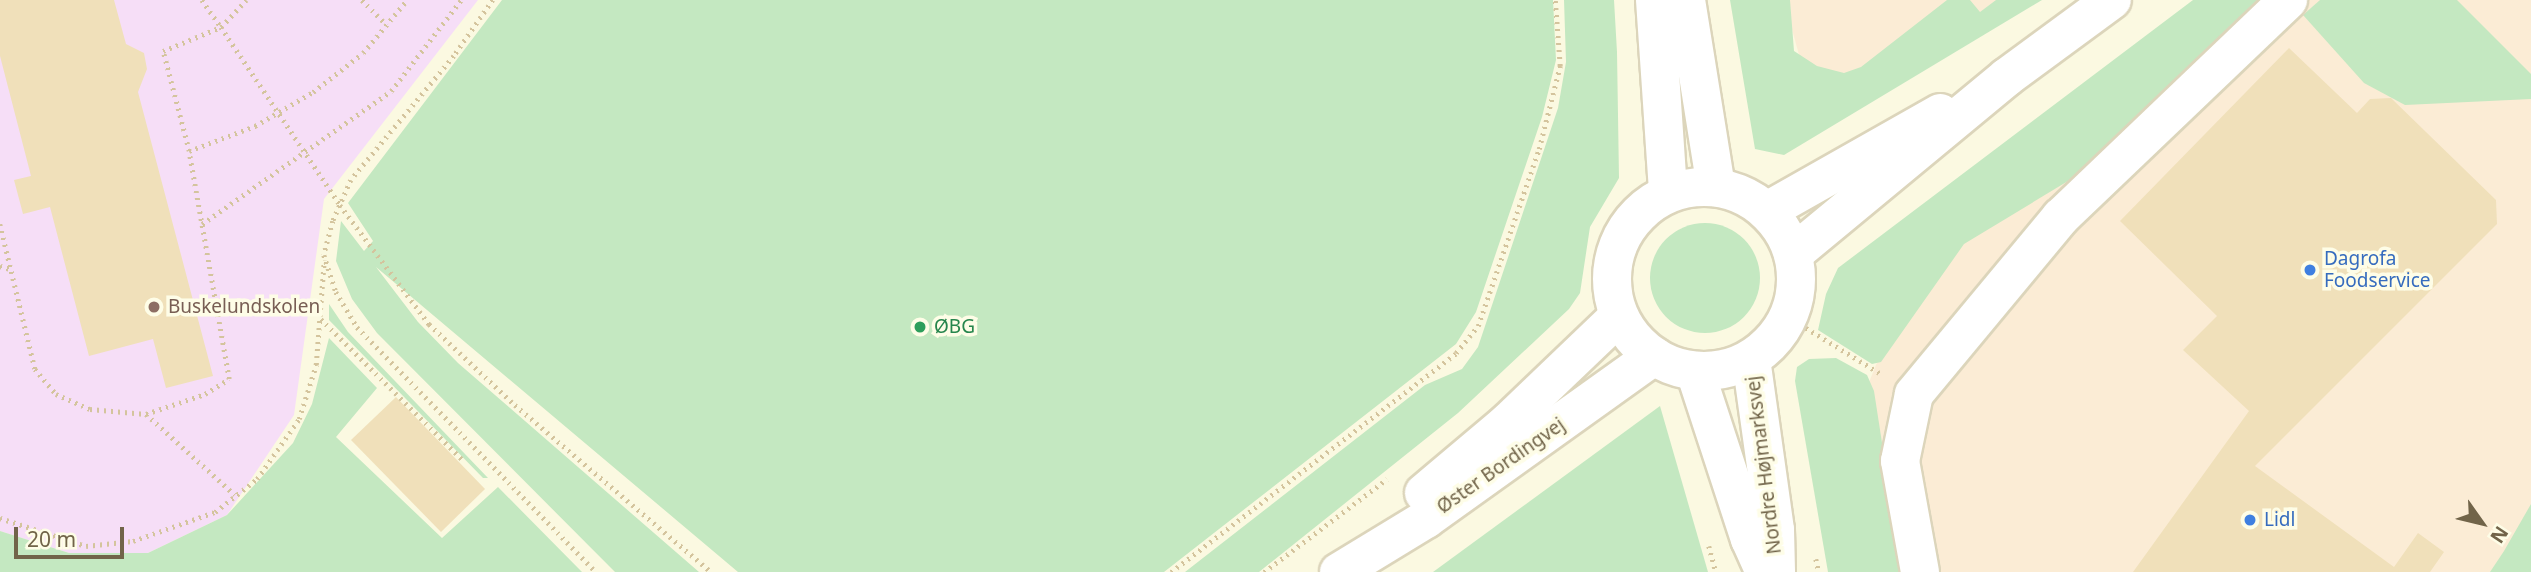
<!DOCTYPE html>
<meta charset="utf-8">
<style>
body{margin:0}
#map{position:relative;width:2531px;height:572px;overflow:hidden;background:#fbf9e1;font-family:"Noto Sans",sans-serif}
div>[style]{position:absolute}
.commercial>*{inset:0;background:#fbecd5}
.education>*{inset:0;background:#f6def7}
.green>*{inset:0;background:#c4e8c1}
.round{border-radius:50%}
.building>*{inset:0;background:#f0e0ba}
.path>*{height:4.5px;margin-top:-2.25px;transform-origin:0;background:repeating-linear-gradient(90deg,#d4c49d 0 2px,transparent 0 7px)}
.roads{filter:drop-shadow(2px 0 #dcd5bb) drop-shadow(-2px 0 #dcd5bb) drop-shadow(0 2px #dcd5bb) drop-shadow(0 -2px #dcd5bb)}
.minor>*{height:38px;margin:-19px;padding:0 19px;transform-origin:19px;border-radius:19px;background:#fff}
.minor>.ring{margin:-19px;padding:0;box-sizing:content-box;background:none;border:38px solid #fff;border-radius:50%}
.dots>*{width:19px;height:19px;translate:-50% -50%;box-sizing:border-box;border:4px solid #fefde7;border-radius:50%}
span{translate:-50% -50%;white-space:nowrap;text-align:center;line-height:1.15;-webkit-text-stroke:7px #fefde7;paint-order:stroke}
.shop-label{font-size:19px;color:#366cbe}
.left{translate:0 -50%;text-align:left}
.education-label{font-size:19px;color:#785e54}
.leisure-label{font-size:19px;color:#27864d}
.street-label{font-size:19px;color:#716449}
.north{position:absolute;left:2447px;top:488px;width:70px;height:70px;-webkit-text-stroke:5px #fefde7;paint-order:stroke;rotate:124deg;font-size:19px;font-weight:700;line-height:28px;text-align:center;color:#716449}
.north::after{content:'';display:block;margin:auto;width:24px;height:32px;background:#716449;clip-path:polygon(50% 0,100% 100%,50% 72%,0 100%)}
.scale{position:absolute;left:14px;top:527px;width:110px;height:32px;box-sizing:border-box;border:4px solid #716449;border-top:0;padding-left:9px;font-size:21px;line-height:24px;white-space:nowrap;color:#716449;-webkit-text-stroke:5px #fefde7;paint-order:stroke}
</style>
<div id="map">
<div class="commercial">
<div style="clip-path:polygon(1784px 0,2022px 0,1810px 95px)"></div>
<div style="clip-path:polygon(2218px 0,2531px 0,2531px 572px,1891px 572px,1861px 402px,1931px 229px)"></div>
</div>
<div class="education">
<div style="clip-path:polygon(0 0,478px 0,324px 199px,294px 415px,227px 515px,148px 553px,69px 553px,0 531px)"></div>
</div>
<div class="green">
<div style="clip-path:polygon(502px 0,1553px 0,1556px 60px,1542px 117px,1476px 312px,1456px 344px,1164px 572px,738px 572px,376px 267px,418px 322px,458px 363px,699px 572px,615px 572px,377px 333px,352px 299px,336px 261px,341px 221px,364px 251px,373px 241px,348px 203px)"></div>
<div style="clip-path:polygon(1564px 0,1614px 0,1617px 52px,1619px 178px,1590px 227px,1580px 293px,1569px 309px,1458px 413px,1259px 572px,1185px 572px,1425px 385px,1462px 369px,1478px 347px,1558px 108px,1566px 62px)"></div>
<div style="clip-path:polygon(1730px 0,1790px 0,1794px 51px,1817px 66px,1844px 73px,1861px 67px,1947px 0,1970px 0,1980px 12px,1996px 0,2042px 0,1784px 155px,1755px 149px)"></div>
<div style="clip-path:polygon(2193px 0,2264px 0,2078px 175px,1964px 244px,1881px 362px,1872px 364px,1818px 330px,1826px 294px,1838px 268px)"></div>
<div style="clip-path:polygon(2320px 0,2457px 0,2531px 74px,2531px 99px,2405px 105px,2364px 83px,2303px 15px)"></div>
<div class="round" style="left:1650px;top:223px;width:110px;height:110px"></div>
<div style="clip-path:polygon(329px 304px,348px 332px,488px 478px,483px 478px,329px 320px)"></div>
<div style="clip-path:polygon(329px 338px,377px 388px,336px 437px,442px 538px,498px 487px,582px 572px,0 572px,0 531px,69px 553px,148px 553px,227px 515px,293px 443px,312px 404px)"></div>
<div style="clip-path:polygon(1836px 358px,1867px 375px,1874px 391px,1902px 572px,1828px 572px,1795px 381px,1797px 367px,1809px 359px)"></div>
<div style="clip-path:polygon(1660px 406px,1708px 572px,1433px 572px)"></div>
<div style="clip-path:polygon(2531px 504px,2531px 572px,2490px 572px,2504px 551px)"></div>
</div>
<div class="building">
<div style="clip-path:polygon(0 0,114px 0,126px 44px,144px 53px,147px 69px,138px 92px,213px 376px,166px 388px,153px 339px,89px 356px,50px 207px,23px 214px,14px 180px,31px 176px,0 56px)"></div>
<div style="clip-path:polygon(2289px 48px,2357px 113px,2370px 99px,2391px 98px,2496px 200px,2497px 224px,2255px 466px,2394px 567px,2418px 533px,2444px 552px,2430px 572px,2133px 572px,2249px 411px,2183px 350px,2217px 316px,2120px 221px)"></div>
<div style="clip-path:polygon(396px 397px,485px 489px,441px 532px,351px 440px)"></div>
</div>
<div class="path">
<div style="left:202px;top:0;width:33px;rotate:55deg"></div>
<div style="left:221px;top:27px;width:37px;rotate:-47deg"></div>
<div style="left:362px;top:0;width:35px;rotate:45deg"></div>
<div style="left:493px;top:0;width:68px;rotate:124.9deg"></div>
<div style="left:454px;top:56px;width:161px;rotate:129.7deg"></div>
<div style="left:351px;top:180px;width:45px;rotate:113.7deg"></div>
<div style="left:333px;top:221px;width:35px;rotate:105deg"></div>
<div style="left:324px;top:255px;width:39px;rotate:72deg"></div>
<div style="left:336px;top:292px;width:41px;rotate:59deg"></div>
<div style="left:357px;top:327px;width:342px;rotate:45.7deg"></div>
<div style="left:189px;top:151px;width:103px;rotate:-104.6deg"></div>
<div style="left:163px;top:51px;width:63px;rotate:-22.5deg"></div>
<div style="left:221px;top:27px;width:214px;rotate:56.2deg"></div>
<div style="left:340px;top:205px;width:149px;rotate:53.2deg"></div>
<div style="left:429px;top:324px;width:118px;rotate:43.3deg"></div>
<div style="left:515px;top:405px;width:257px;rotate:40.4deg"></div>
<div style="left:0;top:224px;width:149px;rotate:76.4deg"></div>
<div style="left:35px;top:369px;width:33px;rotate:50deg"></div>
<div style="left:56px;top:394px;width:37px;rotate:24deg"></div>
<div style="left:90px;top:409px;width:56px;rotate:5.1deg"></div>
<div style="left:146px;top:414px;width:120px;rotate:42.3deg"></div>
<div style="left:202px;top:224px;width:231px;rotate:-35.1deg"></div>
<div style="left:391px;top:91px;width:115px;rotate:-52.4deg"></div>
<div style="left:0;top:266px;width:10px;rotate:17deg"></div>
<div style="left:1788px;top:317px;width:111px;rotate:31.4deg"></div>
<div style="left:321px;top:319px;width:199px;rotate:44.8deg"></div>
<div style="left:146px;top:414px;width:62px;rotate:-18.7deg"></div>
<div style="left:205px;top:394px;width:28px;rotate:-32deg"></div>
<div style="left:229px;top:379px;width:231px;rotate:-100deg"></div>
<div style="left:189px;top:151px;width:71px;rotate:-20.7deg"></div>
<div style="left:255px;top:126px;width:67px;rotate:-30.4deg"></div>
<div style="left:313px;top:92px;width:63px;rotate:-38deg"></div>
<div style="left:363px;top:53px;width:69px;rotate:-50.3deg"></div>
<div style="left:0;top:518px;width:90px;rotate:18deg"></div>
<div style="left:86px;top:546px;width:47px;rotate:-6.1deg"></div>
<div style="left:133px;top:541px;width:87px;rotate:-19.5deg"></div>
<div style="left:215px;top:512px;width:53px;rotate:-38.2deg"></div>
<div style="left:257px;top:479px;width:73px;rotate:-55deg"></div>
<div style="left:299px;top:419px;width:57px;rotate:-72.5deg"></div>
<div style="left:316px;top:365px;width:105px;rotate:-85.6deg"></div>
<div style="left:1709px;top:546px;width:27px;rotate:75deg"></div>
<div style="left:1816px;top:559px;width:13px;rotate:77deg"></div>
<div style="left:1171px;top:572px;width:359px;rotate:-37.5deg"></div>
<div style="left:1456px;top:353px;width:35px;rotate:-51deg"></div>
<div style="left:1478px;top:326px;width:187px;rotate:-71deg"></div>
<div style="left:1539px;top:149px;width:86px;rotate:-75.8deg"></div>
<div style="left:1560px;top:66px;width:66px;rotate:-94.3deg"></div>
<div style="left:1264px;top:572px;width:154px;rotate:-37.1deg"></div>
</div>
<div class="roads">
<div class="minor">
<div style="left:1655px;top:0;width:193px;rotate:86.1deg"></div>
<div style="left:1686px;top:0;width:189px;rotate:80.9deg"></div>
<div class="ring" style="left:1612px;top:187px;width:146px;height:146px"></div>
<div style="left:1767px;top:211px;width:199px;rotate:-29.5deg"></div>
<div style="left:1793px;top:254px;width:278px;rotate:-39.6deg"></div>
<div style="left:2007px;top:77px;width:130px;rotate:-36.3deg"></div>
<div style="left:1751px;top:359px;width:173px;rotate:82deg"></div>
<div style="left:1775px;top:530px;width:42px;rotate:88.6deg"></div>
<div style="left:1695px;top:371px;width:177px;rotate:71.9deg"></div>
<div style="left:1750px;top:539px;width:36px;rotate:66deg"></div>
<div style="left:1424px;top:493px;width:109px;rotate:-40.1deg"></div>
<div style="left:1507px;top:423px;width:155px;rotate:-43.7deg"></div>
<div style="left:1339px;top:572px;width:102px;rotate:-31.3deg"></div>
<div style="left:1426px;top:519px;width:280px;rotate:-35.6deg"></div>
<div style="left:1920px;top:572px;width:113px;rotate:-100.2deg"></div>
<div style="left:1900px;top:461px;width:68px;rotate:-78.2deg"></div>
<div style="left:1914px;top:394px;width:230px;rotate:-50.3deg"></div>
<div style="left:2061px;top:217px;width:314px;rotate:-43.7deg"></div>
</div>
</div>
<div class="dots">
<div style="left:2310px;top:270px;background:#3f7fe0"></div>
<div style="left:154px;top:307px;background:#8d6e63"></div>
<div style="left:920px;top:327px;background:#2e9e5b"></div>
<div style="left:2250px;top:520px;background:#3f7fe0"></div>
</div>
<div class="shop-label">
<span class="left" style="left:2324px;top:270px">Dagrofa<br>Foodservice</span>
<span class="left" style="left:2264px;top:520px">Lidl</span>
</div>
<div class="education-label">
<span class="left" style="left:168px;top:307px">Buskelundskolen</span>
</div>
<div class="leisure-label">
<span class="left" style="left:934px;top:327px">ØBG</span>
</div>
<div class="street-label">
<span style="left:1764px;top:465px;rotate:-97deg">Nordre Højmarksvej</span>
<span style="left:1501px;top:466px;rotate:-35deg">Øster Bordingvej</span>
</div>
<div class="north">N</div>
<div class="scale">20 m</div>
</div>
